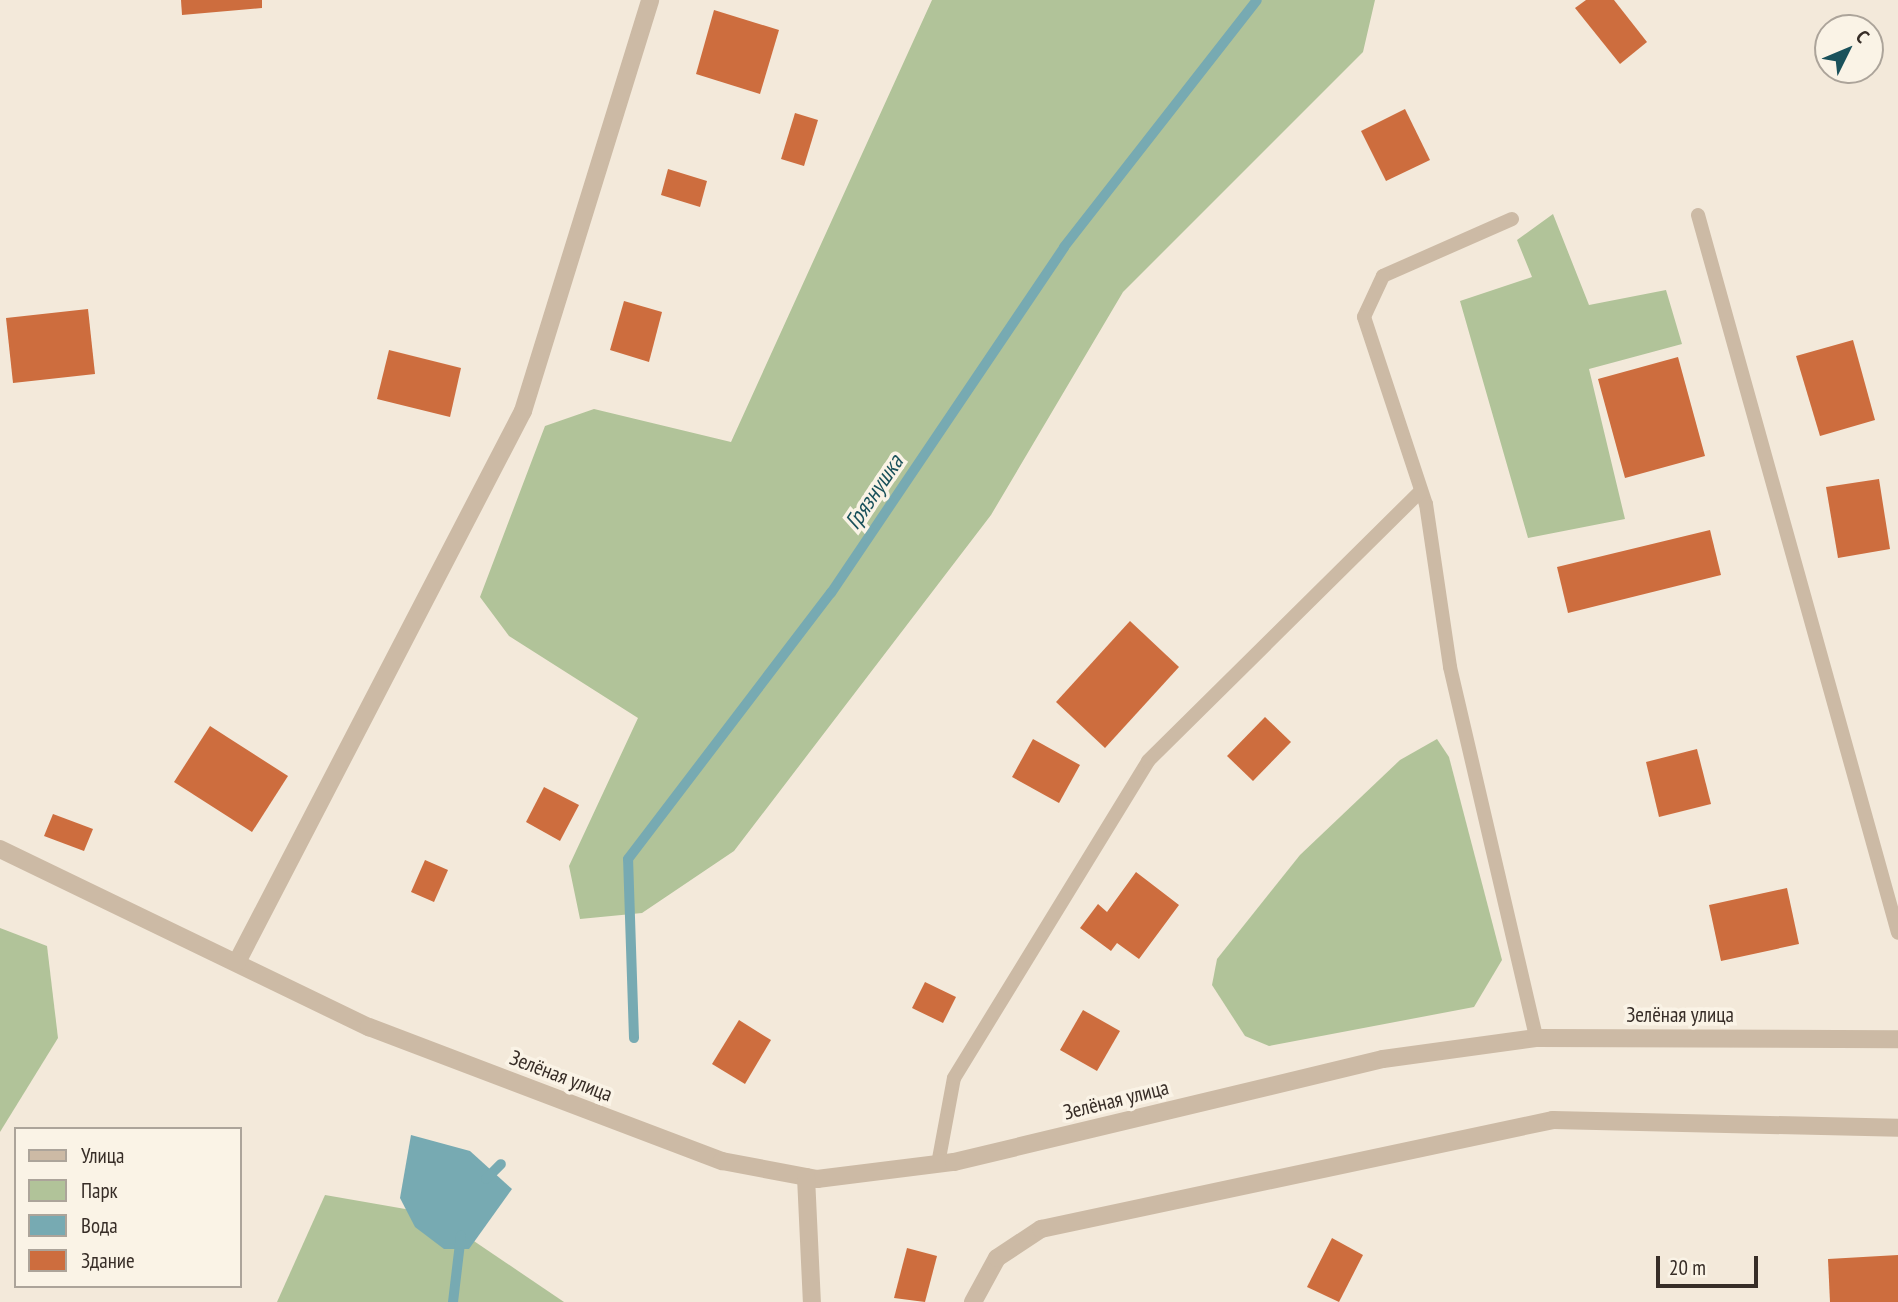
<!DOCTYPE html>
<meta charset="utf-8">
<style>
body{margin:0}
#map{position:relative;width:1898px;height:1302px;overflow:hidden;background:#f3e9da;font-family:"PT Sans Narrow",sans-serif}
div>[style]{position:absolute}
.green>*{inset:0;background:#b1c399}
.water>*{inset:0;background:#77aab2}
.stream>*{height:10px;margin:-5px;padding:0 5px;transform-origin:5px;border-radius:5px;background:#77aab2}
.building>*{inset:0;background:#cd6d3e}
.service>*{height:14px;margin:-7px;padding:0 7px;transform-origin:7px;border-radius:7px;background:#ccbaa5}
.minor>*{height:18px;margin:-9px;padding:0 9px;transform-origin:9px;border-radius:9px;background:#ccbaa5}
span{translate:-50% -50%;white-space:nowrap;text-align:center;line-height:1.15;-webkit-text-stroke:7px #faf3e6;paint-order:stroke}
.street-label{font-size:21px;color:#372d27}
.water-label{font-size:23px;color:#1a515b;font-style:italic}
.legend{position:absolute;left:14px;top:1127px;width:228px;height:161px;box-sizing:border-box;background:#faf3e6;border:2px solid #aca49a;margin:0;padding:9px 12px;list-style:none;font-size:21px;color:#372d27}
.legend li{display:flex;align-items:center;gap:14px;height:35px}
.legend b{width:35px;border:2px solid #aca49a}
.north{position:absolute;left:1814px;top:14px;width:70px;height:70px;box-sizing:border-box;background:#faf3e6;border:2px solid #aca49a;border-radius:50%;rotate:47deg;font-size:19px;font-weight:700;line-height:28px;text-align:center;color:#372d27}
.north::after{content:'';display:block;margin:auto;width:24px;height:32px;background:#1a515b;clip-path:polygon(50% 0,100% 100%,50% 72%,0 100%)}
.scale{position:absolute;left:1656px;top:1256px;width:102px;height:32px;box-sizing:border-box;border:4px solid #372d27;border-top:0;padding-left:9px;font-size:21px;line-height:24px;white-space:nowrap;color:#372d27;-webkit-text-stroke:5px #faf3e6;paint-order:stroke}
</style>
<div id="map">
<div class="green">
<div style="clip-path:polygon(932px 0,1375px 0,1363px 52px,1123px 292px,991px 515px,734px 851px,642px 913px,580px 919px,569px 866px,638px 718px,509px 636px,480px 597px,545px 426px,594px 409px,731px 442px)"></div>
<div style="clip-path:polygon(1553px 214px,1589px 305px,1666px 290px,1682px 344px,1589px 369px,1625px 519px,1528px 538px,1460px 301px,1532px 277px,1517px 240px)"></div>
<div style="clip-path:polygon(1437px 739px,1449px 757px,1502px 960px,1474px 1007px,1269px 1046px,1245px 1036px,1212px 985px,1217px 959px,1300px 855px,1400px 760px)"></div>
<div style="clip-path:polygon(0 928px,47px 946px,58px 1038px,0 1132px)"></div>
<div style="clip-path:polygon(325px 1195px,434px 1214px,564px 1302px,277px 1302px)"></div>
</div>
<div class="water">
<div style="clip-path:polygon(411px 1135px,470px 1151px,512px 1189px,469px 1249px,444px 1249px,415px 1227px,400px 1198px)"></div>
</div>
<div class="stream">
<div style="left:634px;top:1038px;width:179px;rotate:-91.9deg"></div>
<div style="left:628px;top:859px;width:335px;rotate:-52.7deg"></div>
<div style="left:831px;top:593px;width:417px;rotate:-56deg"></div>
<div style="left:1064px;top:247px;width:313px;rotate:-52deg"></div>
<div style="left:486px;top:1179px;width:21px;rotate:-45deg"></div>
<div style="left:453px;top:1302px;width:67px;rotate:-83.2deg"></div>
</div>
<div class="building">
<div style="clip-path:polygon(181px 0,262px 0,262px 8px,182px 15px)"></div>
<div style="clip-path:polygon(1586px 0,1614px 0,1647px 42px,1620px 64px,1575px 8px)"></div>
<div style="clip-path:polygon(714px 10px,779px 30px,760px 94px,696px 74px)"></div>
<div style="clip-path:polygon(1405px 109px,1430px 160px,1386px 181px,1361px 131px)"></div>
<div style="clip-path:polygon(795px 113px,818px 120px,804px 166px,781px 159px)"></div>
<div style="clip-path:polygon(668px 169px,707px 181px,700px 207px,661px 195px)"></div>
<div style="clip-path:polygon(624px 301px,662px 312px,649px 362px,610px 350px)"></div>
<div style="clip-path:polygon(88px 309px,95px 374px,13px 383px,6px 318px)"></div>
<div style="clip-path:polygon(1853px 340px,1875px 420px,1820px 436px,1796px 356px)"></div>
<div style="clip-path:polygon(389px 350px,461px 368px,450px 417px,377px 399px)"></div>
<div style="clip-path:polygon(1678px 357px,1705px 456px,1625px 478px,1598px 379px)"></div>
<div style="clip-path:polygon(1879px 479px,1890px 549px,1838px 558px,1826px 487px)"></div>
<div style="clip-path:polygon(1710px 530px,1721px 575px,1568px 613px,1557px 567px)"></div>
<div style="clip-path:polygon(1130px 621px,1179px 667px,1105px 748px,1056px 702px)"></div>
<div style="clip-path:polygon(1265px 717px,1291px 742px,1253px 781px,1227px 756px)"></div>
<div style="clip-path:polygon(210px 726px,288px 776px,252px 832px,174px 782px)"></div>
<div style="clip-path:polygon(1033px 739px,1080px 765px,1059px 803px,1012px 777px)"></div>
<div style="clip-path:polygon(1697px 749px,1711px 804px,1659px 817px,1646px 762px)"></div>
<div style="clip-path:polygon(544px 787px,579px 805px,560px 841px,526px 822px)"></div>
<div style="clip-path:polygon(53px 814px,93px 829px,84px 851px,44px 836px)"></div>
<div style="clip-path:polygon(425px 860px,448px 870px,434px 902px,411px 892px)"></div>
<div style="clip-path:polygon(1136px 872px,1179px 905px,1139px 959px,1117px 943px,1111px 951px,1080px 928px,1098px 904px,1107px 912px)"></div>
<div style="clip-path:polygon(1787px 888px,1799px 944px,1721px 961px,1709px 905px)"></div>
<div style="clip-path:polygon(925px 982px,956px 997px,943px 1023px,912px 1008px)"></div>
<div style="clip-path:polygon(1083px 1010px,1120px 1031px,1097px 1071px,1060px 1050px)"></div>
<div style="clip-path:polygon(739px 1020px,771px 1040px,745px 1084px,712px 1064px)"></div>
<div style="clip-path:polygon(1332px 1238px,1363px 1255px,1339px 1302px,1307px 1287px)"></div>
<div style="clip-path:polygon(907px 1248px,937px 1256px,925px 1302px,894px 1298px)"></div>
<div style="clip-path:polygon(1898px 1255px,1898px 1302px,1830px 1302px,1828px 1259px)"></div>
</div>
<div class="service">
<div style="left:1698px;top:215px;width:745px;rotate:74.43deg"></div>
<div style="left:1512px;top:219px;width:141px;rotate:156.2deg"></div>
<div style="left:1383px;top:276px;width:45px;rotate:114.9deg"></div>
<div style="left:1364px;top:317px;width:197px;rotate:71.7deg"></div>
<div style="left:1426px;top:504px;width:165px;rotate:81.6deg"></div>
<div style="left:1450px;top:667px;width:381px;rotate:76.9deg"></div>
<div style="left:938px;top:1164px;width:87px;rotate:-79.5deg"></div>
<div style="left:954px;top:1078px;width:372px;rotate:-58.5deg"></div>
<div style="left:1148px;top:761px;width:384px;rotate:-44.7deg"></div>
</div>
<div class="minor">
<div style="left:0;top:849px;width:410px;rotate:25.8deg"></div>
<div style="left:369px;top:1027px;width:378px;rotate:20.8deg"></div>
<div style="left:722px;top:1161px;width:97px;rotate:10.7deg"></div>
<div style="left:817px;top:1179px;width:138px;rotate:-7.1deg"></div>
<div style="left:954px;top:1162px;width:441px;rotate:-13.5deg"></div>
<div style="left:1383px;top:1059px;width:154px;rotate:-7.8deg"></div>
<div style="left:1536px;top:1038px;width:362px;rotate:0.2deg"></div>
<div style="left:237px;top:962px;width:621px;rotate:-62.57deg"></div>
<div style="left:523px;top:411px;width:430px;rotate:-72.8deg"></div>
<div style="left:806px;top:1177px;width:125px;rotate:87.3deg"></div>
<div style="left:973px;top:1302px;width:50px;rotate:-61.4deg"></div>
<div style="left:997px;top:1258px;width:53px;rotate:-33.4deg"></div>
<div style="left:1041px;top:1229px;width:523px;rotate:-12.02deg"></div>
<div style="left:1553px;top:1120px;width:345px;rotate:1.3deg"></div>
</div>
<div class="street-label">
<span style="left:1680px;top:1015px">Зелёная улица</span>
<span style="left:561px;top:1076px;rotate:21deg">Зелёная улица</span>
<span style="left:1116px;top:1100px;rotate:-14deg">Зелёная улица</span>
</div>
<div class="water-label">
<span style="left:874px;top:492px;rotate:-56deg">Грязнушка</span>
</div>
<ul class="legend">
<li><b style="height:9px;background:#ccbaa5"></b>Улица</li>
<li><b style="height:19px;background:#b1c399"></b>Парк</li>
<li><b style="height:19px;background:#77aab2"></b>Вода</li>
<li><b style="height:19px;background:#cd6d3e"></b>Здание</li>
</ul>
<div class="north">С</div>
<div class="scale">20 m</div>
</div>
